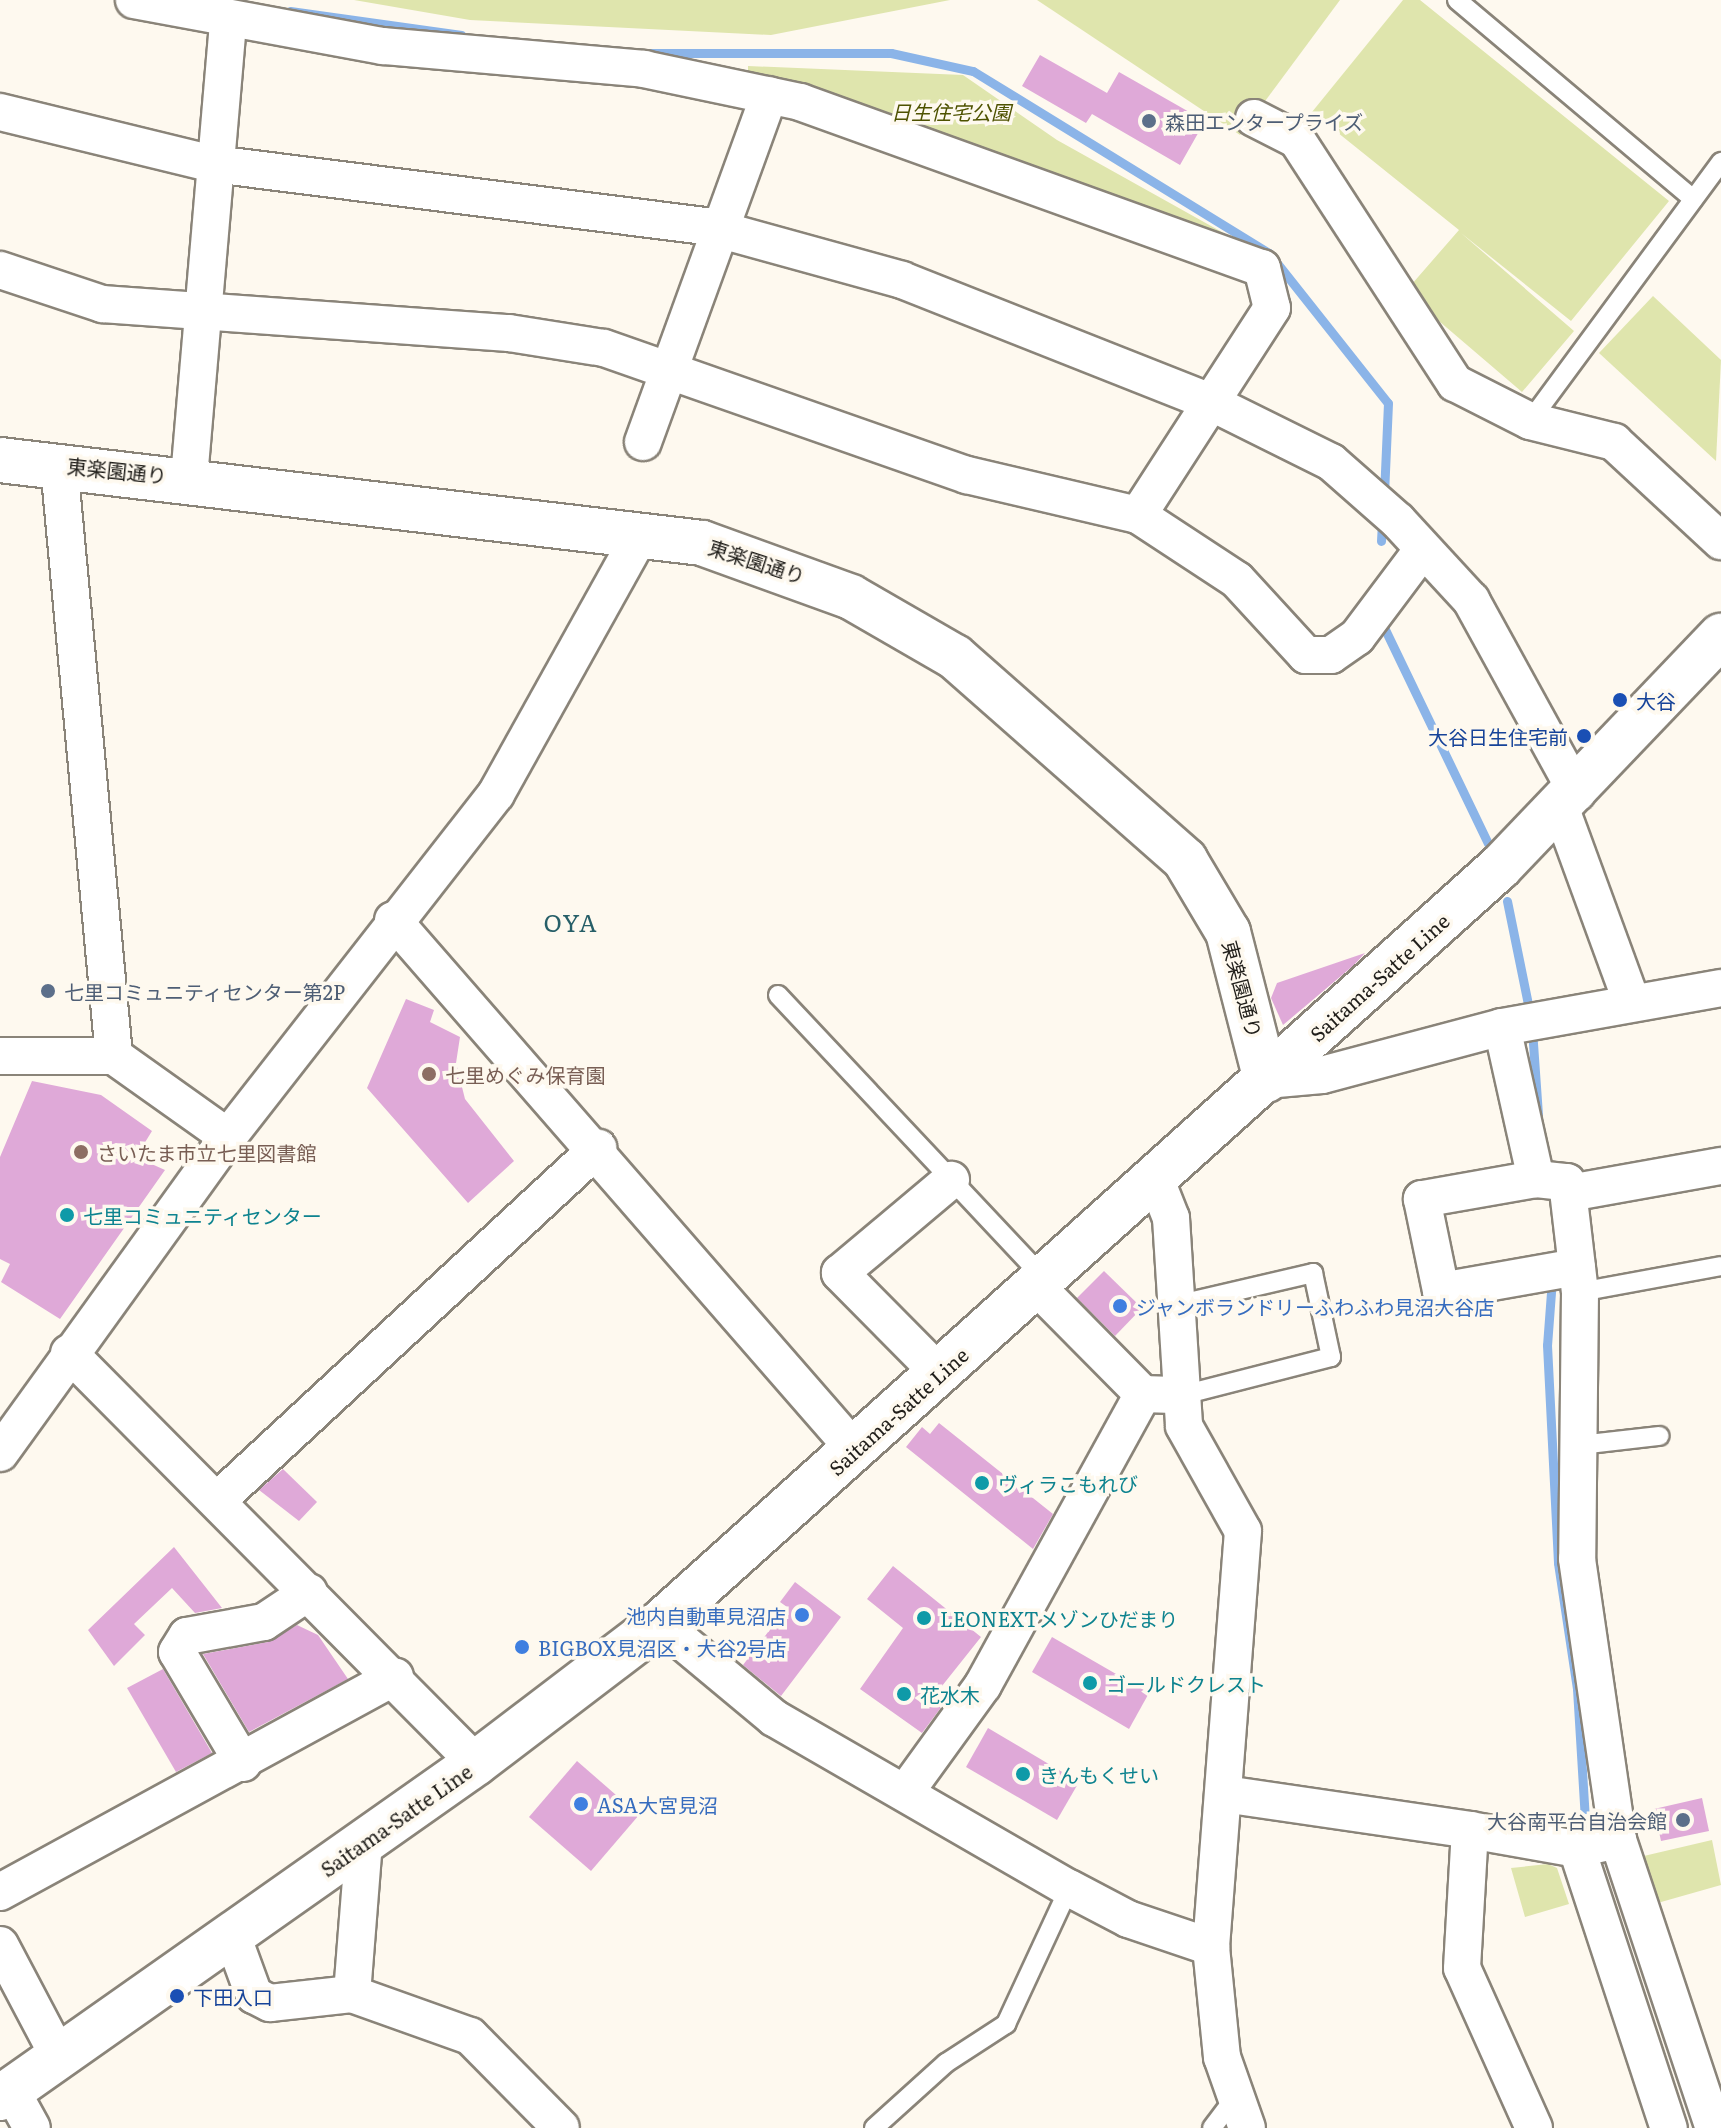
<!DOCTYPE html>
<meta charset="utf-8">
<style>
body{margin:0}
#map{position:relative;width:1721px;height:2128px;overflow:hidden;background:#fef9ef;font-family:Literata,"Noto Sans JP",serif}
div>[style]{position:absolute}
.green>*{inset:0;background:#dfe5ad}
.stream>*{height:9px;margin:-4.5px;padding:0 4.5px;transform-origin:4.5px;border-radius:4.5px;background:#8bb4e8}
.building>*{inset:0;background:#dfa9d8}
.roads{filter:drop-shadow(2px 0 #8a8479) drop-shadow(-2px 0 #8a8479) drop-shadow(0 2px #8a8479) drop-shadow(0 -2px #8a8479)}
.lane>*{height:18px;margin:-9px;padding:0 9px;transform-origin:9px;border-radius:9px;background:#fff}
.street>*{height:36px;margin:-18px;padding:0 18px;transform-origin:18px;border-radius:18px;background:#fff}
.secondary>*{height:44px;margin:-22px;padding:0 22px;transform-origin:22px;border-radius:22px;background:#fff}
.primary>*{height:44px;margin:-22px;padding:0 22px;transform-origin:22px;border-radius:22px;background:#fff}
.dots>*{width:22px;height:22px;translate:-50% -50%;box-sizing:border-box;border:4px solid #fef9ef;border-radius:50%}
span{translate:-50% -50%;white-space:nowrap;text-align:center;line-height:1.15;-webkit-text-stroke:7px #fef9ef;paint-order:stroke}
.park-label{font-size:20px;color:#4e5200;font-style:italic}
.service-label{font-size:20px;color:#4e5e75}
.left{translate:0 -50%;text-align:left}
.right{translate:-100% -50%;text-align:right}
.street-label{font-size:20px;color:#201e1a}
.transit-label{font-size:20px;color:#164399}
.education-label{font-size:20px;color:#785e54}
.culture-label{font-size:20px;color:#0d838f}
.shop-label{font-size:20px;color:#366cbe}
.quarter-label{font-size:24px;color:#275f68;letter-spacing:2px}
</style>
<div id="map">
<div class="green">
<div style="clip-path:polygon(354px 0,950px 0,771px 35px,470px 20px)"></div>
<div style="clip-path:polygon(1037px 0,1340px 0,1240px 135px)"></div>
<div style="clip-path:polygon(1403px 0,1420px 0,1669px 201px,1571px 321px,1461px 233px,1574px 331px,1522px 392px,1405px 292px,1459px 230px,1312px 112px)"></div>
<div style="clip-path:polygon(748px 66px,963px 75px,1057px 140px,1263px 255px,748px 81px)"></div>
<div style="clip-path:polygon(1653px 296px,1721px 360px,1716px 461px,1599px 353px)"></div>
<div style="clip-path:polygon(1712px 1840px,1721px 1885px,1647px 1906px,1631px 1859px)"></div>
<div style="clip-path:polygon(1548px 1864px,1557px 1868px,1569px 1904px,1525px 1917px,1511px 1868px)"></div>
</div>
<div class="stream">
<div style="left:290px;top:11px;width:173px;rotate:8deg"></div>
<div style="left:647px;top:53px;width:244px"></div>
<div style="left:891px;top:53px;width:84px;rotate:12.4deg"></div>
<div style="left:973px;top:71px;width:347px;rotate:31.6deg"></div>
<div style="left:1269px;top:253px;width:191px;rotate:51.6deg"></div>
<div style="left:1388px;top:403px;width:90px;rotate:92.5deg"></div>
<div style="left:1381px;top:541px;width:21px;rotate:-87deg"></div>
<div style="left:1380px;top:619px;width:249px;rotate:64.3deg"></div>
<div style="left:1507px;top:901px;width:115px;rotate:78.5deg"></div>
<div style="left:1532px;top:1029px;width:85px;rotate:86deg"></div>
<div style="left:1552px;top:1279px;width:66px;rotate:94.3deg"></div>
<div style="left:1547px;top:1345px;width:218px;rotate:87.1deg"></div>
<div style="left:1558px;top:1563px;width:127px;rotate:81.4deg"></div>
<div style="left:1577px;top:1689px;width:149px;rotate:86.5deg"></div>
</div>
<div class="building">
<div style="clip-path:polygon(1040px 55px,1107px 93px,1119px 72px,1205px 121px,1180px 165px,1092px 114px,1086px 123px,1022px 86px)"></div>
<div style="clip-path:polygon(1365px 953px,1354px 965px,1283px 1025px,1271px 998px,1277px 983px)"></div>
<div style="clip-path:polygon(406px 999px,434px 1010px,430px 1022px,460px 1037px,456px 1063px,465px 1099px,514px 1161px,468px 1203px,367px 1088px)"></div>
<div style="clip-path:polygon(32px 1081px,101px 1095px,152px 1131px,136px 1157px,165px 1170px,60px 1319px,1px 1282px,10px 1264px,0 1259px,0 1157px)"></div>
<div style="clip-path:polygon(1104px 1271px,1142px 1308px,1115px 1336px,1077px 1298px)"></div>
<div style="clip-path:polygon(939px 1423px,1053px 1514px,1033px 1549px,906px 1447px,922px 1427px,930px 1434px)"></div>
<div style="clip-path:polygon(283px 1469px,317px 1502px,299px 1521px,259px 1490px)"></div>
<div style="clip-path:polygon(174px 1547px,222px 1608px,195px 1613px,172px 1588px,134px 1624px,145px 1635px,114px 1666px,88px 1630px)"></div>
<div style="clip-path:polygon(893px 1566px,981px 1637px,938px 1691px,948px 1698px,922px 1733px,860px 1689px,903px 1628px,867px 1599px)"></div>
<div style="clip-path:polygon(795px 1582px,841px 1617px,781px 1696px,743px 1665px,787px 1607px,780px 1602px)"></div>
<div style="clip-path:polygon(297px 1625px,318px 1635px,348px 1679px,249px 1732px,203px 1654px,268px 1642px)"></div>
<div style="clip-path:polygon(1052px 1637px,1149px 1693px,1129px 1729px,1032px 1672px)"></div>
<div style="clip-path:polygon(163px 1669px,212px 1753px,176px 1772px,127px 1688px)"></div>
<div style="clip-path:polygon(988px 1728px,1079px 1782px,1057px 1820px,966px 1767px)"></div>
<div style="clip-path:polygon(577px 1761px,639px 1815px,591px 1871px,529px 1817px)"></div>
<div style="clip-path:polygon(1702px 1798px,1709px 1831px,1661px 1841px,1654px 1809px)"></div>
</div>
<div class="roads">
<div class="lane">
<div style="left:1457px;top:0;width:309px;rotate:40.1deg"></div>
<div style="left:1530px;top:421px;width:322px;rotate:-53.6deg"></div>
<div style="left:778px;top:995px;width:368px;rotate:46.8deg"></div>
<div style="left:1030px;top:1263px;width:22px;rotate:74deg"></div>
<div style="left:1580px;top:1292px;width:143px;rotate:-10.4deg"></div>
<div style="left:1176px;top:1305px;width:141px;rotate:-13.1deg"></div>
<div style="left:1313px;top:1273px;width:86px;rotate:77.9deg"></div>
<div style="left:1331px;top:1357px;width:157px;rotate:165.6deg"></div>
<div style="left:1580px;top:1445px;width:80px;rotate:-6.5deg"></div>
<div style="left:874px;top:2128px;width:97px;rotate:-42.1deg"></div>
<div style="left:946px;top:2063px;width:72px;rotate:-33deg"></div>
<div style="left:1006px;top:2024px;width:150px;rotate:-65.1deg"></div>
<div style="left:1212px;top:2128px;width:36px;rotate:-53deg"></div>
</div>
<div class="street">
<div style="left:134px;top:0;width:253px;rotate:10.5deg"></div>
<div style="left:383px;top:46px;width:262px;rotate:5deg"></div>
<div style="left:644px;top:69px;width:159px;rotate:11.9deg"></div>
<div style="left:800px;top:102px;width:491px;rotate:19.8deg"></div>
<div style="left:1262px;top:268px;width:41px;rotate:76deg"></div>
<div style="left:1272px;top:308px;width:247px;rotate:122.9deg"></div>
<div style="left:0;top:112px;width:220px;rotate:13.7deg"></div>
<div style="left:214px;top:164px;width:500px;rotate:7.2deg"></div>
<div style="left:710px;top:227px;width:199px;rotate:15.4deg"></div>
<div style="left:902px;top:280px;width:334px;rotate:21.6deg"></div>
<div style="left:1212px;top:403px;width:133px;rotate:26.4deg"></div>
<div style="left:1331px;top:462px;width:89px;rotate:41.4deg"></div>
<div style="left:1398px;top:521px;width:108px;rotate:47.3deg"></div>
<div style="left:1471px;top:600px;width:220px;rotate:61.2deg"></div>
<div style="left:1254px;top:118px;width:48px;rotate:27.1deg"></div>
<div style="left:1297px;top:140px;width:290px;rotate:57deg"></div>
<div style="left:1455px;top:383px;width:84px;rotate:26.9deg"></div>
<div style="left:1530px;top:421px;width:87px;rotate:14deg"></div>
<div style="left:1614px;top:442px;width:146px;rotate:42.8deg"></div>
<div style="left:0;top:270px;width:108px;rotate:18.4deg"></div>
<div style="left:102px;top:304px;width:408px;rotate:4.1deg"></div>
<div style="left:509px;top:333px;width:96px;rotate:9deg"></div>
<div style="left:604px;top:348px;width:385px;rotate:19.3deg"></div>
<div style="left:967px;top:475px;width:176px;rotate:13.2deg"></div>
<div style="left:1138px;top:515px;width:118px;rotate:33.3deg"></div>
<div style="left:1237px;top:580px;width:102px;rotate:47.4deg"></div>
<div style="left:1306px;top:655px;width:25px"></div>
<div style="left:1331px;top:655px;width:32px;rotate:-35deg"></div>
<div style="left:1357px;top:637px;width:110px;rotate:-53.1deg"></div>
<div style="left:643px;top:442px;width:369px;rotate:-70deg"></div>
<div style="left:59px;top:465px;width:594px;rotate:84.68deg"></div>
<div style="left:189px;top:478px;width:461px;rotate:-85.1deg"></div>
<div style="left:1561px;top:809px;width:203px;rotate:69.9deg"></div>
<div style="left:393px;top:920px;width:702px;rotate:48.93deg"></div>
<div style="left:1502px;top:1027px;width:156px;rotate:77.4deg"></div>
<div style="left:1536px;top:1179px;width:31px;rotate:6deg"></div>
<div style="left:1567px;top:1182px;width:111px;rotate:83.3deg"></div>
<div style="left:1580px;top:1292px;width:267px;rotate:90.6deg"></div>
<div style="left:1577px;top:1559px;width:284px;rotate:81.7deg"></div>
<div style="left:1618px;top:1840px;width:304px;rotate:71.6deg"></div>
<div style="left:0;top:1056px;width:114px"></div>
<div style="left:114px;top:1056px;width:140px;rotate:35.4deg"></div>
<div style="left:1266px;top:1080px;width:56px;rotate:-5.1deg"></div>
<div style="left:1322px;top:1075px;width:186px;rotate:-14.9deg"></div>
<div style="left:1502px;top:1027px;width:222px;rotate:-10.1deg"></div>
<div style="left:1536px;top:1179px;width:116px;rotate:170deg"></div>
<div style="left:1422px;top:1199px;width:94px;rotate:78.3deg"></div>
<div style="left:1441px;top:1291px;width:138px;rotate:-10deg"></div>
<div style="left:1156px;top:1180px;width:41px;rotate:68.5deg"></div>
<div style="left:1171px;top:1218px;width:208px;rotate:86.4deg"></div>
<div style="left:1184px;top:1426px;width:120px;rotate:60.7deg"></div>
<div style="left:1243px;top:1531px;width:417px;rotate:94.4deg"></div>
<div style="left:1211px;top:1947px;width:111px;rotate:84.3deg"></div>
<div style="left:1222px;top:2057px;width:75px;rotate:70.6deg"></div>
<div style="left:1569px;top:1193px;width:154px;rotate:-10.1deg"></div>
<div style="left:1036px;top:1286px;width:152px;rotate:45.3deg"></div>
<div style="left:1143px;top:1394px;width:23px;rotate:2deg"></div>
<div style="left:69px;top:1353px;width:578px;rotate:45.21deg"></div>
<div style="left:939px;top:1373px;width:141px;rotate:-134.7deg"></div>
<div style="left:840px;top:1273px;width:145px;rotate:-40deg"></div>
<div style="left:0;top:1453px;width:390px;rotate:-54.2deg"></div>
<div style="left:228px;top:1137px;width:435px;rotate:-52deg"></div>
<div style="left:496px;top:794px;width:298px;rotate:-60.9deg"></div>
<div style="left:219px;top:1499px;width:517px;rotate:-42.8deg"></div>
<div style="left:660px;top:1623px;width:148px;rotate:39.8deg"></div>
<div style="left:774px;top:1718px;width:340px;rotate:30deg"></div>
<div style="left:1069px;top:1888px;width:67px;rotate:27.7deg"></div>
<div style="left:1128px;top:1919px;width:88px;rotate:18.6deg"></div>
<div style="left:243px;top:1763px;width:129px;rotate:-120.7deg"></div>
<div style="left:177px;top:1652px;width:19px;rotate:-58deg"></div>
<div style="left:187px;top:1636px;width:78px;rotate:-10.3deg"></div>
<div style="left:264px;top:1622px;width:54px;rotate:-33.7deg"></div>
<div style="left:907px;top:1790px;width:130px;rotate:-54.1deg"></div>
<div style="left:983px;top:1685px;width:332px;rotate:-61.2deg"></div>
<div style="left:1224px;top:1794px;width:249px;rotate:8.3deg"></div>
<div style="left:1577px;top:1849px;width:294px;rotate:71.8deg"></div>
<div style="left:0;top:1892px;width:450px;rotate:-28.6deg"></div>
<div style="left:232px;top:1935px;width:64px;rotate:69.9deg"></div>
<div style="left:254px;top:1995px;width:18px;rotate:27deg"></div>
<div style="left:270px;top:2003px;width:82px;rotate:-6.3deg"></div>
<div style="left:352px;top:1994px;width:125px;rotate:19.6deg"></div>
<div style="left:470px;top:2036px;width:129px;rotate:45.3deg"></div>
<div style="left:0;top:1945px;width:127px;rotate:62.2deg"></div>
<div style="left:352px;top:1994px;width:153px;rotate:-85.5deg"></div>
<div style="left:11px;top:2090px;width:43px;rotate:61.1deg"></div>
<div style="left:1534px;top:2128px;width:175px;rotate:-114.2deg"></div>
<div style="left:1462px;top:1968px;width:138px;rotate:-86.7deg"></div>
<div style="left:1470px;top:1830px;width:109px;rotate:10.1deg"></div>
<div style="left:1577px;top:1849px;width:42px;rotate:-12.4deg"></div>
</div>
<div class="secondary">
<div style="left:0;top:460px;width:707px;rotate:6.74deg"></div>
<div style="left:702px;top:543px;width:158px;rotate:19.9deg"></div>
<div style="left:851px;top:597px;width:120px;rotate:30deg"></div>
<div style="left:955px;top:657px;width:307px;rotate:41.4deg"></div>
<div style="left:1185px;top:860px;width:84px;rotate:59.2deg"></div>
<div style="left:1228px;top:932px;width:153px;rotate:75.6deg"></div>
</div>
<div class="primary">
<div style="left:0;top:2098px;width:582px;rotate:-35.14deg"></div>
<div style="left:476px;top:1763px;width:231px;rotate:-37.3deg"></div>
<div style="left:660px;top:1623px;width:1130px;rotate:-41.99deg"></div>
<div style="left:1500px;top:867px;width:320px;rotate:-46.3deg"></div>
</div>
</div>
<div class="dots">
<div style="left:1149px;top:121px;background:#5c6f8a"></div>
<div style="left:1620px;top:700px;background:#1a4fb4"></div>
<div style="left:1584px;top:736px;background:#1a4fb4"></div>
<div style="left:48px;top:991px;background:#5c6f8a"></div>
<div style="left:429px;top:1074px;background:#8d6e63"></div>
<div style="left:81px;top:1152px;background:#8d6e63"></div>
<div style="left:67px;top:1215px;background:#0f9aa8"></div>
<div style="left:1120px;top:1306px;background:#3f7fe0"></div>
<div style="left:982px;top:1483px;background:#0f9aa8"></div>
<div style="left:802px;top:1615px;background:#3f7fe0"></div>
<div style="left:924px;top:1618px;background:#0f9aa8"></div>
<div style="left:522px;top:1647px;background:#3f7fe0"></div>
<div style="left:1090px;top:1683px;background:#0f9aa8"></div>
<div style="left:904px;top:1694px;background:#0f9aa8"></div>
<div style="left:1023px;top:1774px;background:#0f9aa8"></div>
<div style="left:581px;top:1804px;background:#3f7fe0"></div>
<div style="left:1683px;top:1820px;background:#5c6f8a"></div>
<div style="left:177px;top:1996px;background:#1a4fb4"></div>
</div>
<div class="park-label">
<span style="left:951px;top:111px">日生住宅公園</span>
</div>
<div class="service-label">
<span class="left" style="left:1165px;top:121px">森田エンタープライズ</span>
<span class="left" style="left:64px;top:991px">七里コミュニティセンター第2P</span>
<span class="right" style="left:1667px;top:1820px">大谷南平台自治会館</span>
</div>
<div class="street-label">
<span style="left:117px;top:470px;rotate:6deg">東楽園通り</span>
<span style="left:757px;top:561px;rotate:18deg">東楽園通り</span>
<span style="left:1379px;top:977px;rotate:-42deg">Saitama-Satte Line</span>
<span style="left:1243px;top:989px;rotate:75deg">東楽園通り</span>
<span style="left:898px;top:1411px;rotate:-42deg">Saitama-Satte Line</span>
<span style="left:396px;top:1820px;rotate:-35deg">Saitama-Satte Line</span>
</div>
<div class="transit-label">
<span class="left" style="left:1636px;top:700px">大谷</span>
<span class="right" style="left:1568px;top:736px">大谷日生住宅前</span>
<span class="left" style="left:193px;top:1996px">下田入口</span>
</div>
<div class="education-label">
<span class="left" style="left:445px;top:1074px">七里めぐみ保育園</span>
<span class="left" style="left:97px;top:1152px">さいたま市立七里図書館</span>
</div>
<div class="culture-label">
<span class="left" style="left:83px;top:1215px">七里コミュニティセンター</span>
<span class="left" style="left:998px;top:1483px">ヴィラこもれび</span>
<span class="left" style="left:940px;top:1618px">LEONEXTメゾンひだまり</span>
<span class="left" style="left:1106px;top:1683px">ゴールドクレスト</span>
<span class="left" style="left:920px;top:1694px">花水木</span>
<span class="left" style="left:1039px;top:1774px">きんもくせい</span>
</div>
<div class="shop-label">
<span class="left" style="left:1136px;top:1306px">ジャンボランドリーふわふわ見沼大谷店</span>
<span class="right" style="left:786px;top:1615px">池内自動車見沼店</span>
<span class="left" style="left:538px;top:1647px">BIGBOX見沼区・大谷2号店</span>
<span class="left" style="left:597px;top:1804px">ASA大宮見沼</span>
</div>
<div class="quarter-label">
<span style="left:571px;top:922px">OYA</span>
</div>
</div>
